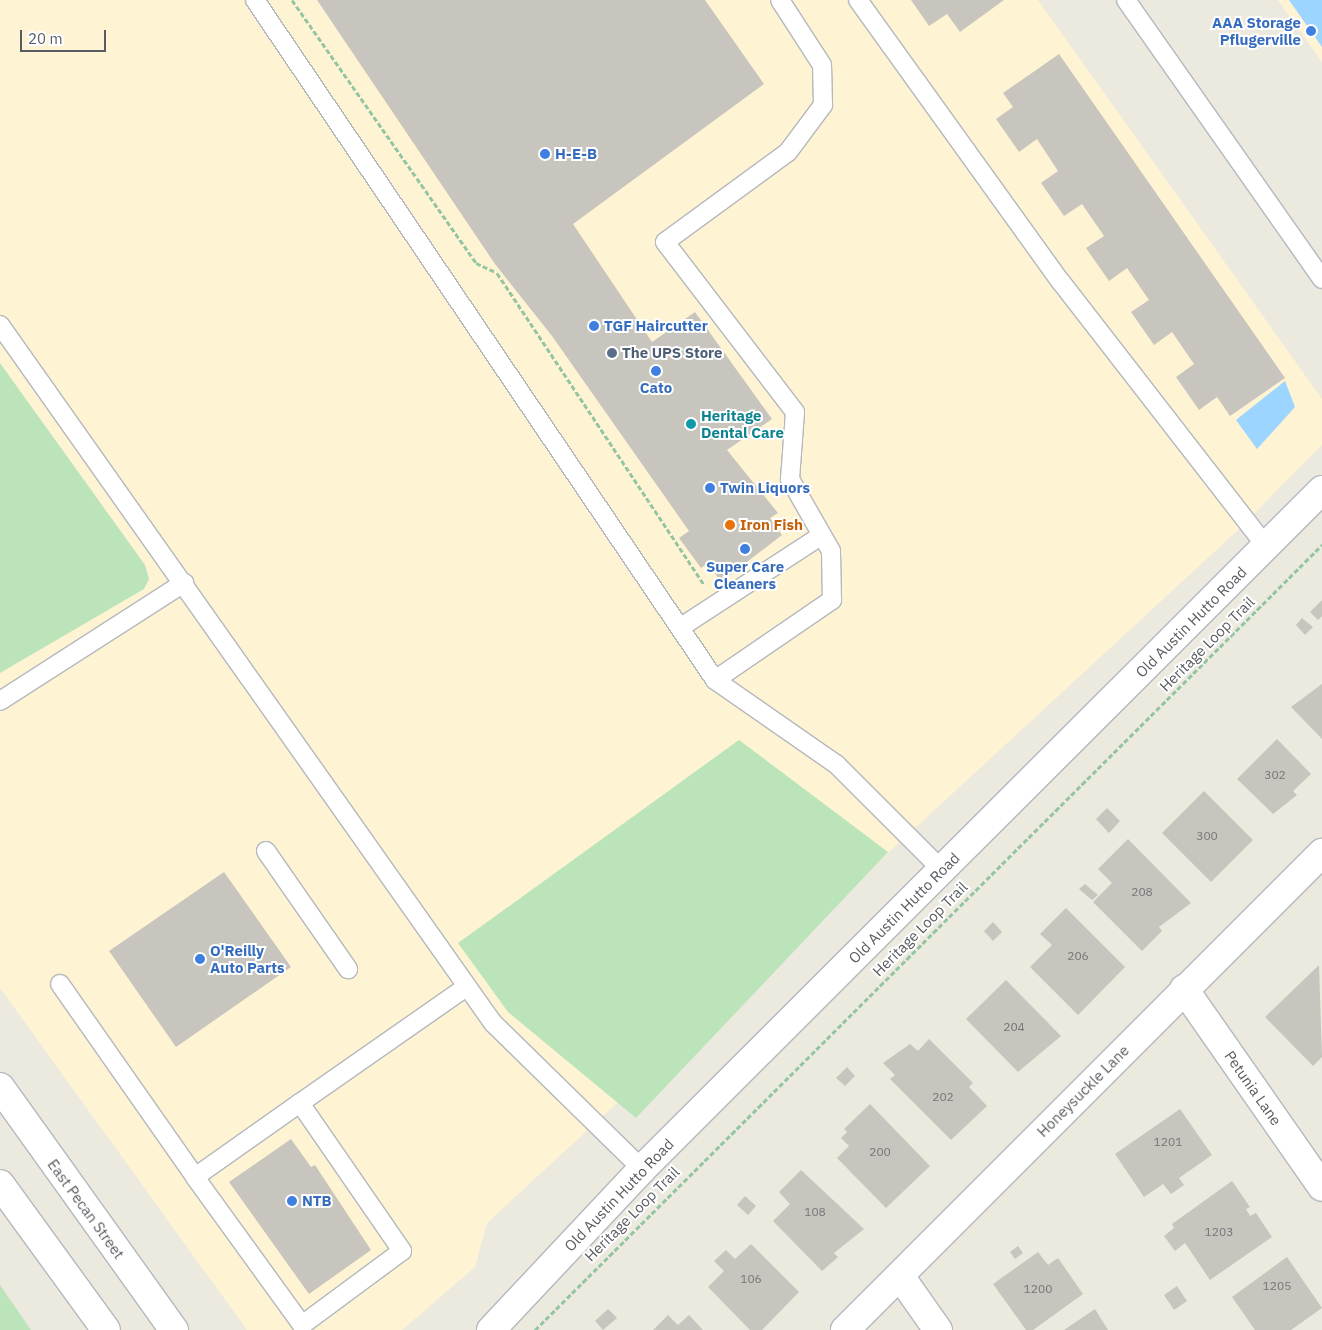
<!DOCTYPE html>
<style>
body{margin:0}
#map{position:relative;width:1322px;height:1330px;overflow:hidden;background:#ece9df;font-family:"IBM Plex Sans",sans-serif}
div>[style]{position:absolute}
.commercial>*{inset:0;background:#fef3d2}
.green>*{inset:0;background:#bbe4bb}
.water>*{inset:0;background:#9cd5ff}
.building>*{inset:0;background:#c8c5bf}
.path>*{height:3px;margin-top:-1.5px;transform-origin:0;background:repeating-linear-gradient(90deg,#94c5a2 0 5px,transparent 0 7.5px)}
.roads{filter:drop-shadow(1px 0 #b5b8bd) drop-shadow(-1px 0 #b5b8bd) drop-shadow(0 1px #b5b8bd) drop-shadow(0 -1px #b5b8bd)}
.service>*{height:18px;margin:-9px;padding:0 9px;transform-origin:9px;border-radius:9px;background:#fff}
.minor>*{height:28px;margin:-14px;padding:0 14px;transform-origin:14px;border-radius:14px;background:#fff}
.tertiary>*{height:28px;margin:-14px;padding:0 14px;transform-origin:14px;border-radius:14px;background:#fff}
.secondary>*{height:28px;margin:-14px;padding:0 14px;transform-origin:14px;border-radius:14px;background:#fff}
.dots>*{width:14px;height:14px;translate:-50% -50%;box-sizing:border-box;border:2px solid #fff;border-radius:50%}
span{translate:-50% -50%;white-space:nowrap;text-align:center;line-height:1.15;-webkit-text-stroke:4px #fff;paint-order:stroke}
.number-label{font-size:12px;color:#747678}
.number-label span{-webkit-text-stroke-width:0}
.shop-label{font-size:15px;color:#366cbe;font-weight:700}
.right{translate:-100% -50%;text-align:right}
.left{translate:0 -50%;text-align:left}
.service-label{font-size:15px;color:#4e5e75;font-weight:700}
.culture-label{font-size:15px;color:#0d838f;font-weight:700}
.food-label{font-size:15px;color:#c56008;font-weight:700}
.street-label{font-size:15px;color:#585c61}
.scale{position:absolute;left:20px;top:30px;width:86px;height:22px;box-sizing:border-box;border:2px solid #585c61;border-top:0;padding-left:6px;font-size:15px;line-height:18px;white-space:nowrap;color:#585c61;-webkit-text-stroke:4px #fff;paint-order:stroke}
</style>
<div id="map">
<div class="commercial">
<div style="clip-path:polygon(0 0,1038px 0,1322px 399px,1322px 445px,1237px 531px,487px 1223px,475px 1267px,402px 1330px,247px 1330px,0 988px)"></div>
<div style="clip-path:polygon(1278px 0,1322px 0,1322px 62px)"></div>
</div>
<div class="green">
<div style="clip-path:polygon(0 363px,145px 565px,149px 579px,144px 589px,0 673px)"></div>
<div style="clip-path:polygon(739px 740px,888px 852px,636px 1118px,508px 1012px,458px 943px)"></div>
<div style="clip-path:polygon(0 1285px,31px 1330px,0 1330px)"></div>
</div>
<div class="water">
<div style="clip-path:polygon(1289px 0,1322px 0,1322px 47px)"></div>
<div style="clip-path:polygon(1285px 381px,1295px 407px,1257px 449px,1236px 420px)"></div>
</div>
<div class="building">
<div style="clip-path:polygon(317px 0,705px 0,764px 84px,573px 224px,652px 342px,695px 312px,772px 419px,727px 450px,778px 513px,770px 518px,782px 535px,721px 582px,708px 563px,701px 568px,679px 538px,689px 531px,552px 336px,495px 264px)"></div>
<div style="clip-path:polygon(911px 0,1004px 0,960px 32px,947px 14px,929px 26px)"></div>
<div style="clip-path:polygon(1059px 54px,1285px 378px,1230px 416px,1217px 397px,1199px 410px,1176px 377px,1194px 364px,1172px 332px,1154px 345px,1131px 312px,1149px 300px,1127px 268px,1109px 281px,1086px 248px,1104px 236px,1082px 204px,1064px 216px,1041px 183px,1058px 171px,1037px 139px,1019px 152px,996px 119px,1013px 107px,1003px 93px)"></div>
<div style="clip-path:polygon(1322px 600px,1322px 616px,1318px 620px,1310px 612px)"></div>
<div style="clip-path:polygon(1302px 618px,1313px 627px,1305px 635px,1296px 625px)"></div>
<div style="clip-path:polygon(1322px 684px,1322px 739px,1291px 707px)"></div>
<div style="clip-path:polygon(1277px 739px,1311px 774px,1293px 791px,1297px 795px,1273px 814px,1237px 779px)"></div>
<div style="clip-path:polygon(1204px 791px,1253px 840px,1211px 882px,1162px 833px)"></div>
<div style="clip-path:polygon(1107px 808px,1120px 821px,1109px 833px,1096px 819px)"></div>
<div style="clip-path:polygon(1128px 839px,1191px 903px,1159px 927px,1162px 931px,1142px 951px,1093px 902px,1112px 883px,1098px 869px)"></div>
<div style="clip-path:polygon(224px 872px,291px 967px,176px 1047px,109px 951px)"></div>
<div style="clip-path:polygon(1085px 884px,1098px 895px,1092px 900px,1079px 889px)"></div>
<div style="clip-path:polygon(1066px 908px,1125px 967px,1078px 1015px,1030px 967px,1052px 945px,1040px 934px)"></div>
<div style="clip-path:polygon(993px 922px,1002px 932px,993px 941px,984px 931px)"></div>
<div style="clip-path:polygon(1319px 965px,1322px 1057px,1313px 1066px,1265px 1017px)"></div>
<div style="clip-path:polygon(1006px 980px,1061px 1036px,1018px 1072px,966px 1019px)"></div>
<div style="clip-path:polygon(929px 1039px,973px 1083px,969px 1087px,987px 1106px,951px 1140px,890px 1079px,895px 1075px,883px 1063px,910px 1044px,918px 1051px)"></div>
<div style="clip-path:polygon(847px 1067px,855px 1076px,845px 1086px,836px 1078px)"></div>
<div style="clip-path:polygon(870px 1104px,930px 1166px,886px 1208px,837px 1158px,849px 1146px,841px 1138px,847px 1132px,844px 1129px)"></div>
<div style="clip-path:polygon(1180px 1109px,1212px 1155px,1179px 1178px,1184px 1185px,1171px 1194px,1163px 1184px,1144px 1197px,1115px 1154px)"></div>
<div style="clip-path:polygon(291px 1139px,311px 1167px,315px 1165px,371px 1250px,309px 1294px,229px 1182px)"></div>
<div style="clip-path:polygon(801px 1170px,864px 1229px,834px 1253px,838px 1257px,822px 1271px,773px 1221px,790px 1204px,779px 1192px)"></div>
<div style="clip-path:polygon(1232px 1181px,1250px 1207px,1246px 1209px,1250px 1216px,1256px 1213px,1272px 1237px,1210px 1280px,1185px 1243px,1175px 1251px,1164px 1236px,1174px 1228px,1172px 1224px)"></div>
<div style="clip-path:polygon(745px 1196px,756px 1206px,748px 1215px,737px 1205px)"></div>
<div style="clip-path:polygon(751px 1244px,799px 1292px,762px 1330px,750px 1330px,708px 1287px,724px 1271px,714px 1261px,726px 1250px,735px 1259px)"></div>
<div style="clip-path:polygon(1018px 1246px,1023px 1253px,1015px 1259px,1010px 1252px)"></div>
<div style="clip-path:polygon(1038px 1252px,1048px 1265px,1058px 1258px,1083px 1294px,1033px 1330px,1026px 1330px,993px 1284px)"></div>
<div style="clip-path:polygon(1287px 1257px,1322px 1308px,1291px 1330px,1255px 1330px,1232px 1297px)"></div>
<div style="clip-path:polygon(1177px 1286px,1187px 1301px,1174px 1310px,1164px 1295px)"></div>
<div style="clip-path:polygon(608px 1309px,617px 1318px,603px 1330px,595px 1321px)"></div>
<div style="clip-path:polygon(1095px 1309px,1108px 1330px,1064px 1330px)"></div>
<div style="clip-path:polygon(668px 1315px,678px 1325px,689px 1315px,703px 1330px,653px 1330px)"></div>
</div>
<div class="path">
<div style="left:292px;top:0;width:321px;rotate:55deg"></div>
<div style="left:476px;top:263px;width:23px;rotate:25deg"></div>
<div style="left:497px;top:273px;width:374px;rotate:56.4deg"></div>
<div style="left:535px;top:1330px;width:1112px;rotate:-44.93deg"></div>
</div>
<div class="roads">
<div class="service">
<div style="left:255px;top:0;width:821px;rotate:55.92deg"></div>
<div style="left:715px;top:680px;width:147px;rotate:34.8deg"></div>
<div style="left:836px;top:764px;width:150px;rotate:45deg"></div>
<div style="left:858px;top:0;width:347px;rotate:54.3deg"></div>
<div style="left:1061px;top:282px;width:334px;rotate:52.2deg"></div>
<div style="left:1126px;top:0;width:341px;rotate:54.9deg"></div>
<div style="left:0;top:325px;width:855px;rotate:54.77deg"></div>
<div style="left:493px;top:1023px;width:209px;rotate:44.4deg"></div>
<div style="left:681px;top:627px;width:168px;rotate:-33.1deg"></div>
<div style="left:715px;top:680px;width:142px;rotate:-34.4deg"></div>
<div style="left:832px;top:600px;width:49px;rotate:-91.2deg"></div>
<div style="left:831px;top:551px;width:83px;rotate:-119.7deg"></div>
<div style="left:790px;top:479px;width:67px;rotate:-85.7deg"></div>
<div style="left:795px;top:412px;width:214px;rotate:-127.4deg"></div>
<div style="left:665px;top:242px;width:152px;rotate:-36.2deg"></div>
<div style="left:788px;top:152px;width:59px;rotate:-53.3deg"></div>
<div style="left:823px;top:105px;width:40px;rotate:-91.4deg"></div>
<div style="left:822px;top:65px;width:77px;rotate:-122.9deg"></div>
<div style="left:0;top:701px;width:219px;rotate:-32.7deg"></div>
<div style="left:266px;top:851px;width:144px;rotate:55.2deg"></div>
<div style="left:60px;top:984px;width:236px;rotate:55deg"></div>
<div style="left:300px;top:1103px;width:180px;rotate:55.4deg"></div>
<div style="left:402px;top:1251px;width:124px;rotate:143.5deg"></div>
<div style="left:302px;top:1325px;width:183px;rotate:-125.9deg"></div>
<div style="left:195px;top:1177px;width:128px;rotate:-35.2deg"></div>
<div style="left:300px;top:1103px;width:203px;rotate:-34.9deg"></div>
</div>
<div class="minor">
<div style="left:1184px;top:989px;width:241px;rotate:55.1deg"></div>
<div style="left:900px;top:1276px;width:66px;rotate:54.9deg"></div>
<div style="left:845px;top:1330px;width:675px;rotate:-45deg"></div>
</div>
<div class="tertiary">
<div style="left:491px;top:1330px;width:221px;rotate:-46.8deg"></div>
<div style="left:642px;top:1169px;width:961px;rotate:-44.96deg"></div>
</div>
<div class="secondary">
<div style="left:0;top:1087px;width:299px;rotate:54.4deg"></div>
<div style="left:0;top:1184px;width:180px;rotate:54deg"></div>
</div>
</div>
<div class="dots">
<div style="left:1311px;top:31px;background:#3f7fe0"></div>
<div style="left:545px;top:154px;background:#3f7fe0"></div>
<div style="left:594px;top:326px;background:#3f7fe0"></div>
<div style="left:612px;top:353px;background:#5c6f8a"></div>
<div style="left:656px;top:371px;background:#3f7fe0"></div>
<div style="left:691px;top:424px;background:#0f9aa8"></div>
<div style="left:710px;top:488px;background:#3f7fe0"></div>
<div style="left:730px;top:525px;background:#e8710a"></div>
<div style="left:745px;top:549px;background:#3f7fe0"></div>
<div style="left:200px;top:959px;background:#3f7fe0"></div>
<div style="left:292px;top:1201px;background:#3f7fe0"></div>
</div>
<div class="number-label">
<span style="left:1275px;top:775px">302</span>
<span style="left:1207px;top:836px">300</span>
<span style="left:1142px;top:892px">208</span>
<span style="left:1078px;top:956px">206</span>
<span style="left:1014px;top:1027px">204</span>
<span style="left:943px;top:1097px">202</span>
<span style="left:1168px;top:1142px">1201</span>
<span style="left:880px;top:1152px">200</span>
<span style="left:815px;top:1212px">108</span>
<span style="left:1219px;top:1232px">1203</span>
<span style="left:751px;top:1279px">106</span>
<span style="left:1277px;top:1286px">1205</span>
<span style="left:1038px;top:1289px">1200</span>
</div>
<div class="shop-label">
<span class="right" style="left:1301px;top:31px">AAA Storage<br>Pflugerville</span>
<span class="left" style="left:555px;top:154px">H-E-B</span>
<span class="left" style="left:604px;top:326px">TGF Haircutter</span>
<span style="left:656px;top:388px">Cato</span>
<span class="left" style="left:720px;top:488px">Twin Liquors</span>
<span style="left:745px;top:575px">Super Care<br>Cleaners</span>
<span class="left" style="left:210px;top:959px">O'Reilly<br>Auto Parts</span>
<span class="left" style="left:302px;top:1201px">NTB</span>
</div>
<div class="service-label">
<span class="left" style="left:622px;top:353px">The UPS Store</span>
</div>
<div class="culture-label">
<span class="left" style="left:701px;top:424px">Heritage<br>Dental Care</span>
</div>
<div class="food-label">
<span class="left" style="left:740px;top:525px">Iron Fish</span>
</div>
<div class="street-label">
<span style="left:1191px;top:622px;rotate:-45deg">Old Austin Hutto Road</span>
<span style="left:1207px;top:644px;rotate:-45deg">Heritage Loop Trail</span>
<span style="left:904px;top:908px;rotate:-45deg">Old Austin Hutto Road</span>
<span style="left:920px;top:929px;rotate:-45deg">Heritage Loop Trail</span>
<span style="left:1253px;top:1088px;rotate:55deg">Petunia Lane</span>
<span style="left:1083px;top:1091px;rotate:-45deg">Honeysuckle Lane</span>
<span style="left:619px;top:1195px;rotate:-46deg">Old Austin Hutto Road</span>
<span style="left:86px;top:1209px;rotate:54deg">East Pecan Street</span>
<span style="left:632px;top:1214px;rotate:-45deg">Heritage Loop Trail</span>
</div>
<div class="scale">20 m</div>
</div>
